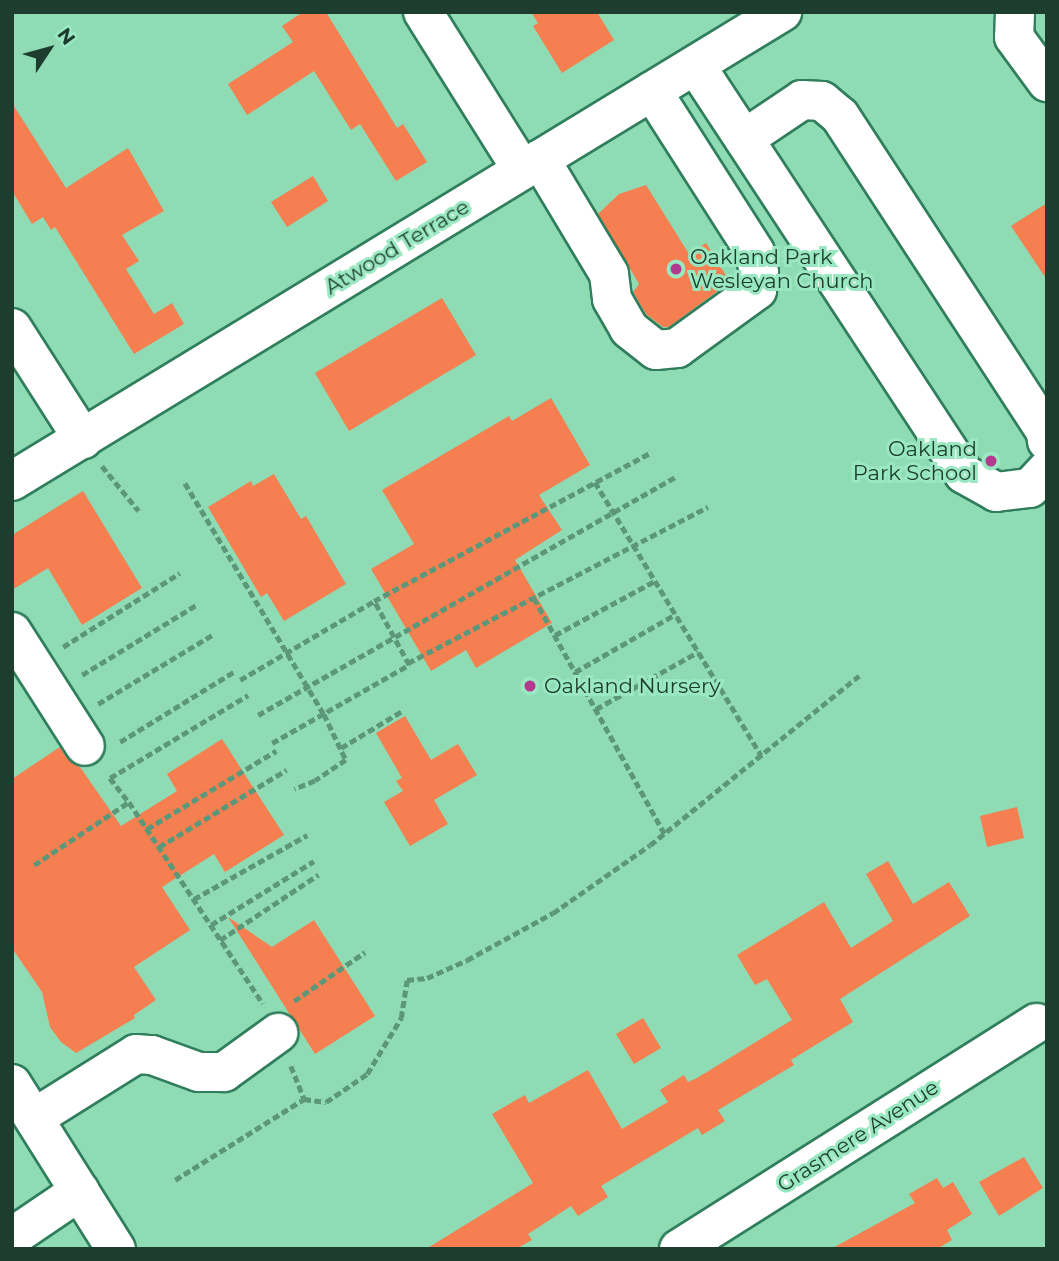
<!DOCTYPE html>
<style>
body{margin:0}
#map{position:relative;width:1059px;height:1261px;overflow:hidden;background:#8edbb4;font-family:Montserrat,sans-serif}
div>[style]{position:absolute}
.building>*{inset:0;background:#f57f50}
.path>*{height:4.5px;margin-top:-2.25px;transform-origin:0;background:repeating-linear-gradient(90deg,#5d977a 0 7px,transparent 0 10.5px)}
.roads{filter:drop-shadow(2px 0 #307e5c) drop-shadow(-2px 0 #307e5c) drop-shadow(0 2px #307e5c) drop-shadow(0 -2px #307e5c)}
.minor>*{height:38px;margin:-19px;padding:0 19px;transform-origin:19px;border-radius:19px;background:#fff}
.dots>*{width:19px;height:19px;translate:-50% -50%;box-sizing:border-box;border:4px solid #9ae8c1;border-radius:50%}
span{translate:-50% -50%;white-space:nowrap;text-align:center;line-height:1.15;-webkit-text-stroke:6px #9ae8c1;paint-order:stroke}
.street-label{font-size:21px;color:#1d3d2e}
.poi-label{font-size:21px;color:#1d3d2e}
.left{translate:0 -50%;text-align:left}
.right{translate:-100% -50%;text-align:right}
.frame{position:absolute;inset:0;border:14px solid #1d3d2e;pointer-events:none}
.north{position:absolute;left:14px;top:14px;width:70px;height:70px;-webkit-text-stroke:5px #9ae8c1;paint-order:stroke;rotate:54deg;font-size:19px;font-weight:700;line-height:28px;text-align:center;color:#1d3d2e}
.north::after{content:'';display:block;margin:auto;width:24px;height:32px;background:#1d3d2e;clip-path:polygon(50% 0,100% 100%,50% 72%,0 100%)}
</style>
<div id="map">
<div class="building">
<div style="clip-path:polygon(303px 12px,326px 12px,397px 128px,403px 124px,427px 162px,396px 181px,360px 124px,351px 130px,314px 71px,247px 115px,228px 84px,293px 42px,282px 26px)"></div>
<div style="clip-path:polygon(531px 12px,597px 12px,614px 40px,562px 73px,533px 26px,538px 23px)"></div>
<div style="clip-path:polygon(12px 103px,66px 188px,128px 148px,164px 211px,122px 235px,139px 261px,126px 269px,154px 314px,172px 303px,184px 324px,134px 354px,55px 227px,51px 230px,43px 217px,32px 224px,12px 191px)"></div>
<div style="clip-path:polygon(313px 176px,328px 201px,287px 227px,271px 202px)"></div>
<div style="clip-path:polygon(646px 185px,689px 254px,706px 243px,730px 282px,669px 327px,663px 327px,646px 314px,633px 292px,639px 284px,598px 214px,619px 194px)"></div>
<div style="clip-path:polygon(1047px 203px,1047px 280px,1011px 226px)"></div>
<div style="clip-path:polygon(442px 298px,476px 355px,349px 431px,315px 373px)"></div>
<div style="clip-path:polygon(551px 398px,590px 465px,539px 495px,562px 530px,515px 560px,552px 623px,476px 668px,466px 650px,431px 671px,371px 569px,414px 544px,382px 490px,509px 416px,512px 421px)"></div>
<div style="clip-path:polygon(274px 474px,301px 519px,306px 516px,346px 584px,284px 621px,267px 593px,261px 597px,208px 507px,251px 481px,253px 486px)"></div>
<div style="clip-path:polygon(83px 491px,142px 588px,82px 625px,48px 568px,12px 590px,12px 535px)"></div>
<div style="clip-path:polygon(405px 716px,431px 760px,458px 744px,477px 775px,434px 800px,448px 824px,410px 846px,384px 802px,403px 791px,396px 781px,402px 778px,376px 733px)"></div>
<div style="clip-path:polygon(222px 739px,284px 835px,225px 872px,214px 854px,162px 887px,190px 930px,134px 967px,156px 1000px,134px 1015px,135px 1018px,76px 1053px,61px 1042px,50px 1027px,42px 992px,12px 948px,12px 779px,60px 747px,67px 758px,80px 767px,121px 826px,177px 791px,167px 774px)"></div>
<div style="clip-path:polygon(1017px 807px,1024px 838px,987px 847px,980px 816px)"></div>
<div style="clip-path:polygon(888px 861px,913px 904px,949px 882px,970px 916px,840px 999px,853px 1022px,791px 1060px,794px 1065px,718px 1110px,725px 1121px,702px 1135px,698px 1128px,601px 1186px,608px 1197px,578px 1216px,571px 1206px,528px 1234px,532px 1240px,516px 1249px,426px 1249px,533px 1183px,492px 1114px,525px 1095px,529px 1103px,588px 1070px,622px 1129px,668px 1102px,660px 1090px,684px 1075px,688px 1082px,697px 1078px,792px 1020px,767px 979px,755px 985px,737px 955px,824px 902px,851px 948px,893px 921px,866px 874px)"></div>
<div style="clip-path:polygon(228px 917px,272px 947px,314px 920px,375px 1016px,315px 1054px)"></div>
<div style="clip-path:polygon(643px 1018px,661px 1048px,634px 1064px,616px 1034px)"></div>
<div style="clip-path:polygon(1024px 1157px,1043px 1188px,999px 1216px,979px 1182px)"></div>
<div style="clip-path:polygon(937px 1178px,943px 1188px,953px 1182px,972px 1214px,947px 1230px,952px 1240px,937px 1249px,831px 1249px,915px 1203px,909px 1194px)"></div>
</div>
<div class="path">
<div style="left:102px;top:466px;width:58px;rotate:50.6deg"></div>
<div style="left:595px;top:482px;width:320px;rotate:58.7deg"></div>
<div style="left:185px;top:483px;width:270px;rotate:59deg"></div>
<div style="left:324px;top:714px;width:51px;rotate:64.4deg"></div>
<div style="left:346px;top:760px;width:37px;rotate:146deg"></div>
<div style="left:315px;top:781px;width:22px;rotate:158deg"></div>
<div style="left:534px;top:598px;width:270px;rotate:61deg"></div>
<div style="left:555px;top:635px;width:114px;rotate:-28.4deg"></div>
<div style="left:63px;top:647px;width:138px;rotate:-32.3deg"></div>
<div style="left:408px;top:663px;width:338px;rotate:-27.5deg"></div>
<div style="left:575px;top:672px;width:116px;rotate:-29.9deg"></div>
<div style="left:82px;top:675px;width:136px;rotate:-31.5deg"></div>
<div style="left:240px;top:680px;width:156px;rotate:-30.5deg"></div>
<div style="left:374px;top:601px;width:313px;rotate:-28.2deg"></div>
<div style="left:98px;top:704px;width:135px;rotate:-31.1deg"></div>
<div style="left:596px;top:709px;width:117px;rotate:-29.2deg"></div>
<div style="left:258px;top:715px;width:481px;rotate:-29.7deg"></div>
<div style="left:120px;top:742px;width:135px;rotate:-31.7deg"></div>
<div style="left:272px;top:743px;width:158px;rotate:-29.7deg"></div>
<div style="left:409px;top:665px;width:73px;rotate:-118.7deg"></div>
<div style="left:341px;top:748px;width:71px;rotate:-31.2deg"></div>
<div style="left:110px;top:778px;width:161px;rotate:-31deg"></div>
<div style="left:110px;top:778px;width:31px;rotate:52deg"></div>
<div style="left:147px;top:829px;width:151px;rotate:-31.2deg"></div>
<div style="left:159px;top:847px;width:149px;rotate:-31.2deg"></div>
<div style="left:34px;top:865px;width:114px;rotate:-33.6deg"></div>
<div style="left:129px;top:802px;width:242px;rotate:56.4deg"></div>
<div style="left:194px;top:899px;width:130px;rotate:-29.5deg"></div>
<div style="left:211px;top:925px;width:121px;rotate:-31.9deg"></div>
<div style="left:220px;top:940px;width:118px;rotate:-33.6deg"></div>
<div style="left:294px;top:1001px;width:86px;rotate:-34.6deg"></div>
<div style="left:291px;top:1066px;width:35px;rotate:68deg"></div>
<div style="left:304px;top:1099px;width:22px;rotate:8deg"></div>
<div style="left:326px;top:1102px;width:50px;rotate:-34.3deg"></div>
<div style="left:367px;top:1074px;width:66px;rotate:-58.7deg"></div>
<div style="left:401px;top:1018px;width:38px;rotate:-81deg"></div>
<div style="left:407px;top:980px;width:20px;rotate:-6deg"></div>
<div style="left:427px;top:978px;width:44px;rotate:-24.2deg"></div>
<div style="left:467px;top:960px;width:98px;rotate:-28.7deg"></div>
<div style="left:553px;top:913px;width:118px;rotate:-35deg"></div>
<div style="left:650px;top:845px;width:269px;rotate:-39deg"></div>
<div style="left:175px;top:1180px;width:152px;rotate:-32.1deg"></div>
</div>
<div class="roads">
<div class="minor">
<div style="left:423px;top:12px;width:186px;rotate:57.9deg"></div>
<div style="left:1015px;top:12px;width:25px;rotate:92deg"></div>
<div style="left:1014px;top:37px;width:56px;rotate:53.7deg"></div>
<div style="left:696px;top:66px;width:488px;rotate:56.7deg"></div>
<div style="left:964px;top:474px;width:37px;rotate:29deg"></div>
<div style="left:996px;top:492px;width:34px;rotate:-7deg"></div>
<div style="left:1030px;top:488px;width:25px;rotate:-47deg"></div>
<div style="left:744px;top:139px;width:70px;rotate:-33.9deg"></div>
<div style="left:802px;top:100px;width:20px;rotate:3deg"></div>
<div style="left:822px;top:101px;width:23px;rotate:40deg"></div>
<div style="left:840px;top:116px;width:377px;rotate:56.9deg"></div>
<div style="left:1046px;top:432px;width:9px;rotate:84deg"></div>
<div style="left:540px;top:159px;width:134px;rotate:59deg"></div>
<div style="left:609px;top:274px;width:25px;rotate:83deg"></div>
<div style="left:612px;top:299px;width:34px;rotate:60deg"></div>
<div style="left:629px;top:329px;width:34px;rotate:38deg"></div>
<div style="left:656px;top:350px;width:21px;rotate:-5deg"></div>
<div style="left:677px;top:348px;width:99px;rotate:-35.9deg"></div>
<div style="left:757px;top:290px;width:17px;rotate:-83deg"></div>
<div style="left:759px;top:273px;width:21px;rotate:-101deg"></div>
<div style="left:755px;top:252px;width:191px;rotate:-122.6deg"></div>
<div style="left:12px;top:328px;width:132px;rotate:57.4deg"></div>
<div style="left:12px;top:481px;width:902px;rotate:-31.35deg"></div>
<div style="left:12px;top:632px;width:135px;rotate:57.4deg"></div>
<div style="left:12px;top:1084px;width:195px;rotate:57.8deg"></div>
<div style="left:34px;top:1118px;width:120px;rotate:-32.1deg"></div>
<div style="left:136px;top:1054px;width:16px;rotate:4deg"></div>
<div style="left:152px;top:1055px;width:50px;rotate:19.9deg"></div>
<div style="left:199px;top:1072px;width:25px"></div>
<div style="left:224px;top:1072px;width:67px;rotate:-35.8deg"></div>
<div style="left:12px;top:1237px;width:82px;rotate:-34.1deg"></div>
<div style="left:679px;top:1249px;width:423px;rotate:-32.3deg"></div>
</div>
</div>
<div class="dots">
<div style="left:676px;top:269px;background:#b33a8f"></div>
<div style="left:991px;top:461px;background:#b33a8f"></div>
<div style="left:530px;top:686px;background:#b33a8f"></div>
</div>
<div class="street-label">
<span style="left:397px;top:247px;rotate:-31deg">Atwood Terrace</span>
<span style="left:858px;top:1136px;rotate:-33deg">Grasmere Avenue</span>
</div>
<div class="poi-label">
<span class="left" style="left:690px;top:269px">Oakland Park<br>Wesleyan Church</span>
<span class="right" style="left:977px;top:461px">Oakland<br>Park School</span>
<span class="left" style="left:544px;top:686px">Oakland Nursery</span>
</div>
<div class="frame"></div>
<div class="north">N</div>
</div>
